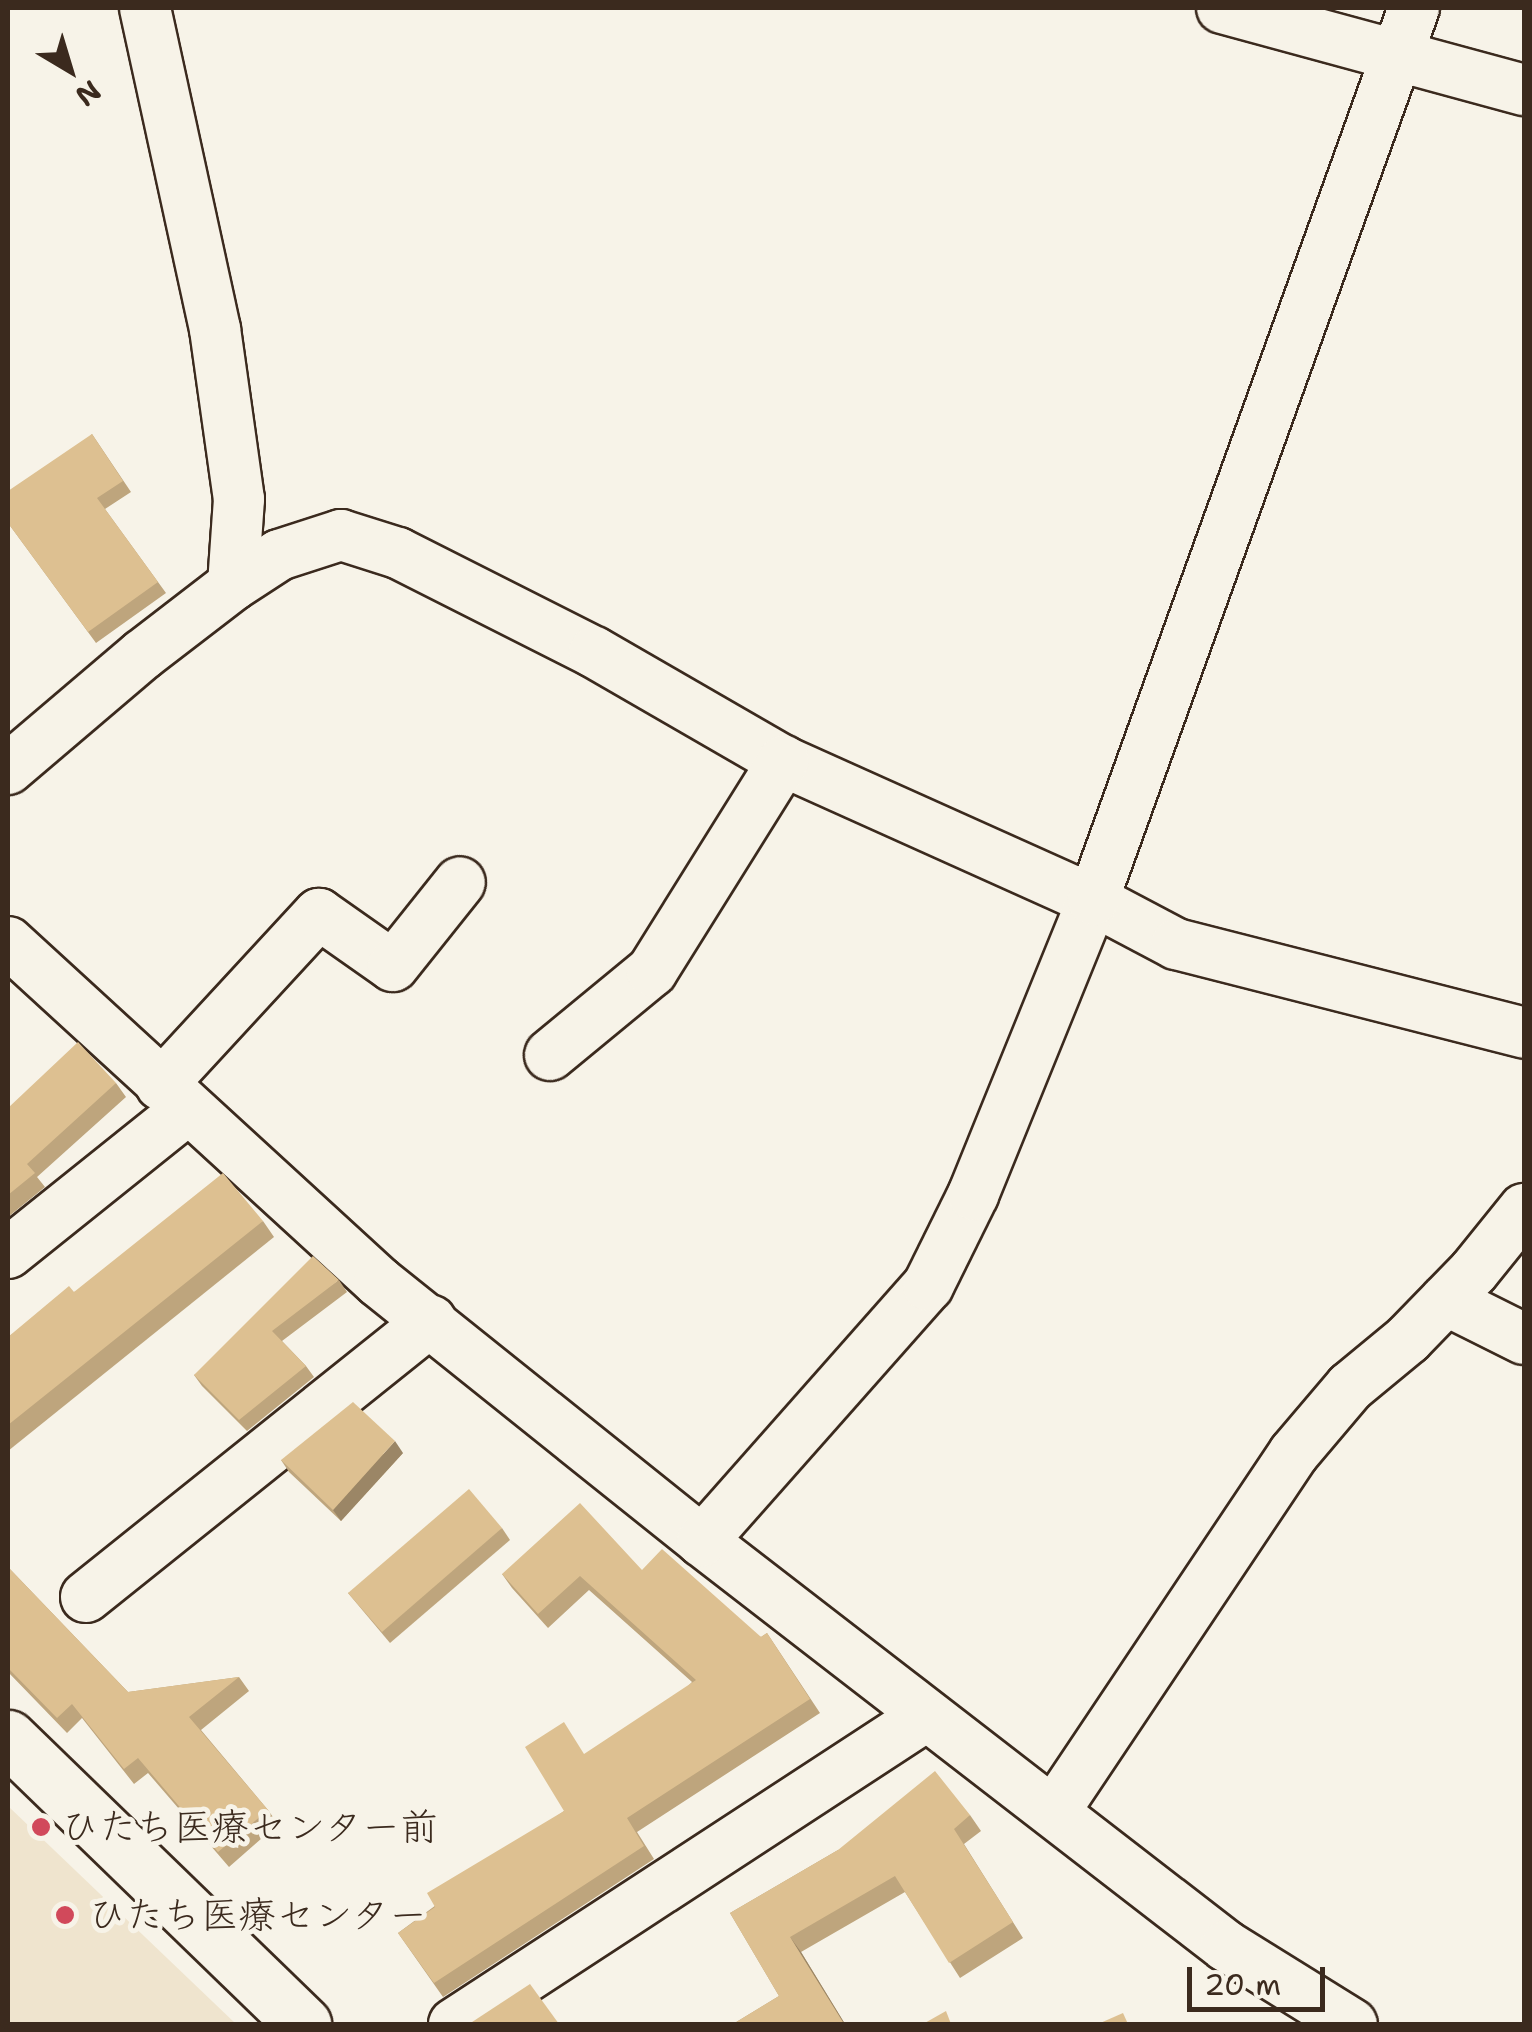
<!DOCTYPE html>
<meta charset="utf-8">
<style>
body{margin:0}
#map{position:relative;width:1532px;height:2032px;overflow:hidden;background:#f7f3e8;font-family:"Shantell Sans","Klee One",sans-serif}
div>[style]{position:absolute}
.built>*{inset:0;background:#efe4ce}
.roads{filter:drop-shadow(2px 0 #3b2a1e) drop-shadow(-2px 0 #3b2a1e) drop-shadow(0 2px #3b2a1e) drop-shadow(0 -2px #3b2a1e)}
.minor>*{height:50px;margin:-25px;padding:0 25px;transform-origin:25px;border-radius:25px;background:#f7f3e8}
.trunk>*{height:55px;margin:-27.5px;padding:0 27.5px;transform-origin:27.5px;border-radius:27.5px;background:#f7f3e8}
.wall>*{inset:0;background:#bea57d}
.shaded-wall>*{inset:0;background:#9b8666}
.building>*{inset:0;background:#ddc091}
.dots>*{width:28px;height:28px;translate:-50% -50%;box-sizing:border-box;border:5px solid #f7f3e8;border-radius:50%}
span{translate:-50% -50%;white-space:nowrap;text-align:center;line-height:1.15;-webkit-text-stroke:10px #f7f3e8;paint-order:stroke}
.poi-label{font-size:38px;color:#3b2a1e}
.left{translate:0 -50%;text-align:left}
.frame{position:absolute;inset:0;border:10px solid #3b2a1e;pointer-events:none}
.north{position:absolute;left:20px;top:20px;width:100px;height:100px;-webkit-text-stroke:8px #f7f3e8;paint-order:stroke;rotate:142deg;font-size:28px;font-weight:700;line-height:40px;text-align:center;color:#3b2a1e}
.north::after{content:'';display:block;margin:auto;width:35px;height:45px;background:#3b2a1e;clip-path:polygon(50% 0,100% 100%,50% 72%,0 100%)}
.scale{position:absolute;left:1187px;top:1967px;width:138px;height:45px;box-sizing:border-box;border:5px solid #3b2a1e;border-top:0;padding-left:12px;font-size:30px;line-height:35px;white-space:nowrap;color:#3b2a1e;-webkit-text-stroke:8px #f7f3e8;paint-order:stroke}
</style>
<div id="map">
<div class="built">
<div style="clip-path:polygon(8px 1806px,236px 2024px,8px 2024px)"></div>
</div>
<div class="roads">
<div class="minor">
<div style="left:145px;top:8px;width:329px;rotate:77.7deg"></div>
<div style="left:215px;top:329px;width:172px;rotate:82deg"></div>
<div style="left:239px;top:499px;width:86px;rotate:94deg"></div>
<div style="left:1222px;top:8px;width:313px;rotate:15.2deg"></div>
<div style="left:8px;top:769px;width:176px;rotate:-40.4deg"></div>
<div style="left:142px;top:655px;width:115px;rotate:-37.6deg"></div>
<div style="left:233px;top:585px;width:55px;rotate:-33.1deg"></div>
<div style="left:279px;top:555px;width:65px;rotate:-17.9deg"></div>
<div style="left:341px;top:535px;width:60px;rotate:17.5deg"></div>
<div style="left:398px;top:553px;width:220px;rotate:26.8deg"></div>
<div style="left:594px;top:652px;width:218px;rotate:30deg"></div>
<div style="left:783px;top:761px;width:340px;rotate:24.2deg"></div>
<div style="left:1093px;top:900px;width:94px;rotate:27.9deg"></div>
<div style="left:1176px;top:944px;width:359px;rotate:14.3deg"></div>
<div style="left:8px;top:942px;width:503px;rotate:42.5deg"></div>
<div style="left:379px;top:1282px;width:414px;rotate:38.7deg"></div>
<div style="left:702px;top:1541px;width:662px;rotate:37.7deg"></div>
<div style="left:1226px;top:1946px;width:148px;rotate:31.8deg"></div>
<div style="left:550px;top:1055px;width:132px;rotate:-39.5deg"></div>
<div style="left:652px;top:971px;width:248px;rotate:-58deg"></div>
<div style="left:161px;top:1085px;width:233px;rotate:-47.3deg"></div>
<div style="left:319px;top:914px;width:90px;rotate:35.1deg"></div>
<div style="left:393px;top:966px;width:107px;rotate:-51.4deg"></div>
<div style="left:8px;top:1253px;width:231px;rotate:-38.7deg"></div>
<div style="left:1446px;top:1300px;width:87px;rotate:26.6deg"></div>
<div style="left:702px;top:1541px;width:341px;rotate:-48.5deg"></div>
<div style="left:928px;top:1286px;width:102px;rotate:-63.7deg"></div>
<div style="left:973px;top:1195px;width:318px;rotate:-67.9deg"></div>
<div style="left:1093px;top:900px;width:948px;rotate:-70.21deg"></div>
<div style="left:86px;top:1597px;width:442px;rotate:-38.7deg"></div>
<div style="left:1055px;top:1810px;width:430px;rotate:-56.2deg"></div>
<div style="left:1294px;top:1453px;width:87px;rotate:-49.7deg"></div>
<div style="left:1350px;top:1387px;width:75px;rotate:-39.6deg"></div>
<div style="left:1408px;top:1339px;width:95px;rotate:-45.9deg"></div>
<div style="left:1474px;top:1271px;width:80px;rotate:-51.1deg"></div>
<div style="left:454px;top:2024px;width:564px;rotate:-33.13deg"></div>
</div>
<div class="trunk">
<div style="left:8px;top:1738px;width:411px;rotate:44.1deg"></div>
</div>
</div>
<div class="wall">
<div style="clip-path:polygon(92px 434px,131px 492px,105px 509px,166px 593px,96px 643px,8px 523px)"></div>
<div style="clip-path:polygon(116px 1083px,126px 1097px,37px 1177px,45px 1187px,8px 1217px,8px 1108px)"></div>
<div style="clip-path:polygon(263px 1221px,274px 1237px,8px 1451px,8px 1337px,74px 1292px)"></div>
<div style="clip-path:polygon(339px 1280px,347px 1292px,282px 1341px,306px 1366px,314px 1377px,247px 1431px,202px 1386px,194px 1375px)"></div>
<div style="clip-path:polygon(403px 1453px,341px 1521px,289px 1472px,281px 1460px)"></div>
<div style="clip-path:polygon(502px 1528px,510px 1540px,390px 1643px,348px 1593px)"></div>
<div style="clip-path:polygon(8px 1567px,128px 1692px,239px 1677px,249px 1691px,201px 1730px,268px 1810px,278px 1824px,229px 1867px,148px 1773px,134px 1784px,82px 1718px,67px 1733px,8px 1672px)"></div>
<div style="clip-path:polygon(642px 1570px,761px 1637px,767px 1633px,820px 1713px,637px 1832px,654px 1859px,443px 1997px,398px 1933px,564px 1811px,692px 1682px,589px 1590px,548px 1628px,512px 1588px,502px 1574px)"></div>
<div style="clip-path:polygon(970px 1815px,981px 1831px,964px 1844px,1023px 1938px,960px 1978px,905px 1892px,801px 1952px,845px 2024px,733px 2024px,779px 1996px,730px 1913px,838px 1850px)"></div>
</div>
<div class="shaded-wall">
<div style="clip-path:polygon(395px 1441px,403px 1453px,341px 1521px,333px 1510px)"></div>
<div style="clip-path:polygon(790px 1937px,801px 1952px,845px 2024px,844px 2024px)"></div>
</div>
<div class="building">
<div style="clip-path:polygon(92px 434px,123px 481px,97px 498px,158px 582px,88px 632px,8px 523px,8px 491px)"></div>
<div style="clip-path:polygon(78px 1042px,116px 1083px,27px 1164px,35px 1173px,8px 1195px,8px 1108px)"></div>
<div style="clip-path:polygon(223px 1173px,263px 1221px,8px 1425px,8px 1337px,69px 1286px,74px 1292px)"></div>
<div style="clip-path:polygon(313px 1256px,339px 1280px,272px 1331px,306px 1366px,239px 1420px,194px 1375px)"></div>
<div style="clip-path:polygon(353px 1402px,395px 1441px,333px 1510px,281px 1460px)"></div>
<div style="clip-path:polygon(469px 1489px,502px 1528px,382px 1632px,348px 1593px)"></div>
<div style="clip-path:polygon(580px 1503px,642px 1570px,662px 1549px,761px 1637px,767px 1633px,810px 1699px,627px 1818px,644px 1846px,434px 1983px,398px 1933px,435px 1907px,427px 1893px,564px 1811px,525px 1747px,564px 1722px,584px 1754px,696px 1680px,580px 1576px,538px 1614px,502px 1574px)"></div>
<div style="clip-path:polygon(8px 1567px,128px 1692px,239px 1677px,189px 1717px,268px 1810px,218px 1852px,138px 1758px,124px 1769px,72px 1704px,57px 1718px,8px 1668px)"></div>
<div style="clip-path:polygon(935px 1771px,970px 1815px,954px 1829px,1013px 1922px,949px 1963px,895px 1876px,790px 1937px,844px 2024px,733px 2024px,779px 1996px,730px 1913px,838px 1850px)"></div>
<div style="clip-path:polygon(530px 1984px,559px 2024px,469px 2024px)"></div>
<div style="clip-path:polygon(946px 2011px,951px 2024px,923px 2024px)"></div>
<div style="clip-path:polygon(1123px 2013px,1128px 2024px,1098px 2024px)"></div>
</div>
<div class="dots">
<div style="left:41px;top:1827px;background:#d1495b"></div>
<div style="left:65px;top:1915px;background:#d1495b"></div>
</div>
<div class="poi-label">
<span class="left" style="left:61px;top:1827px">ひたち医療センター前</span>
<span class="left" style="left:88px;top:1915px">ひたち医療センター</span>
</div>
<div class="frame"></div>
<div class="north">N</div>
<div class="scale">20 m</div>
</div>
